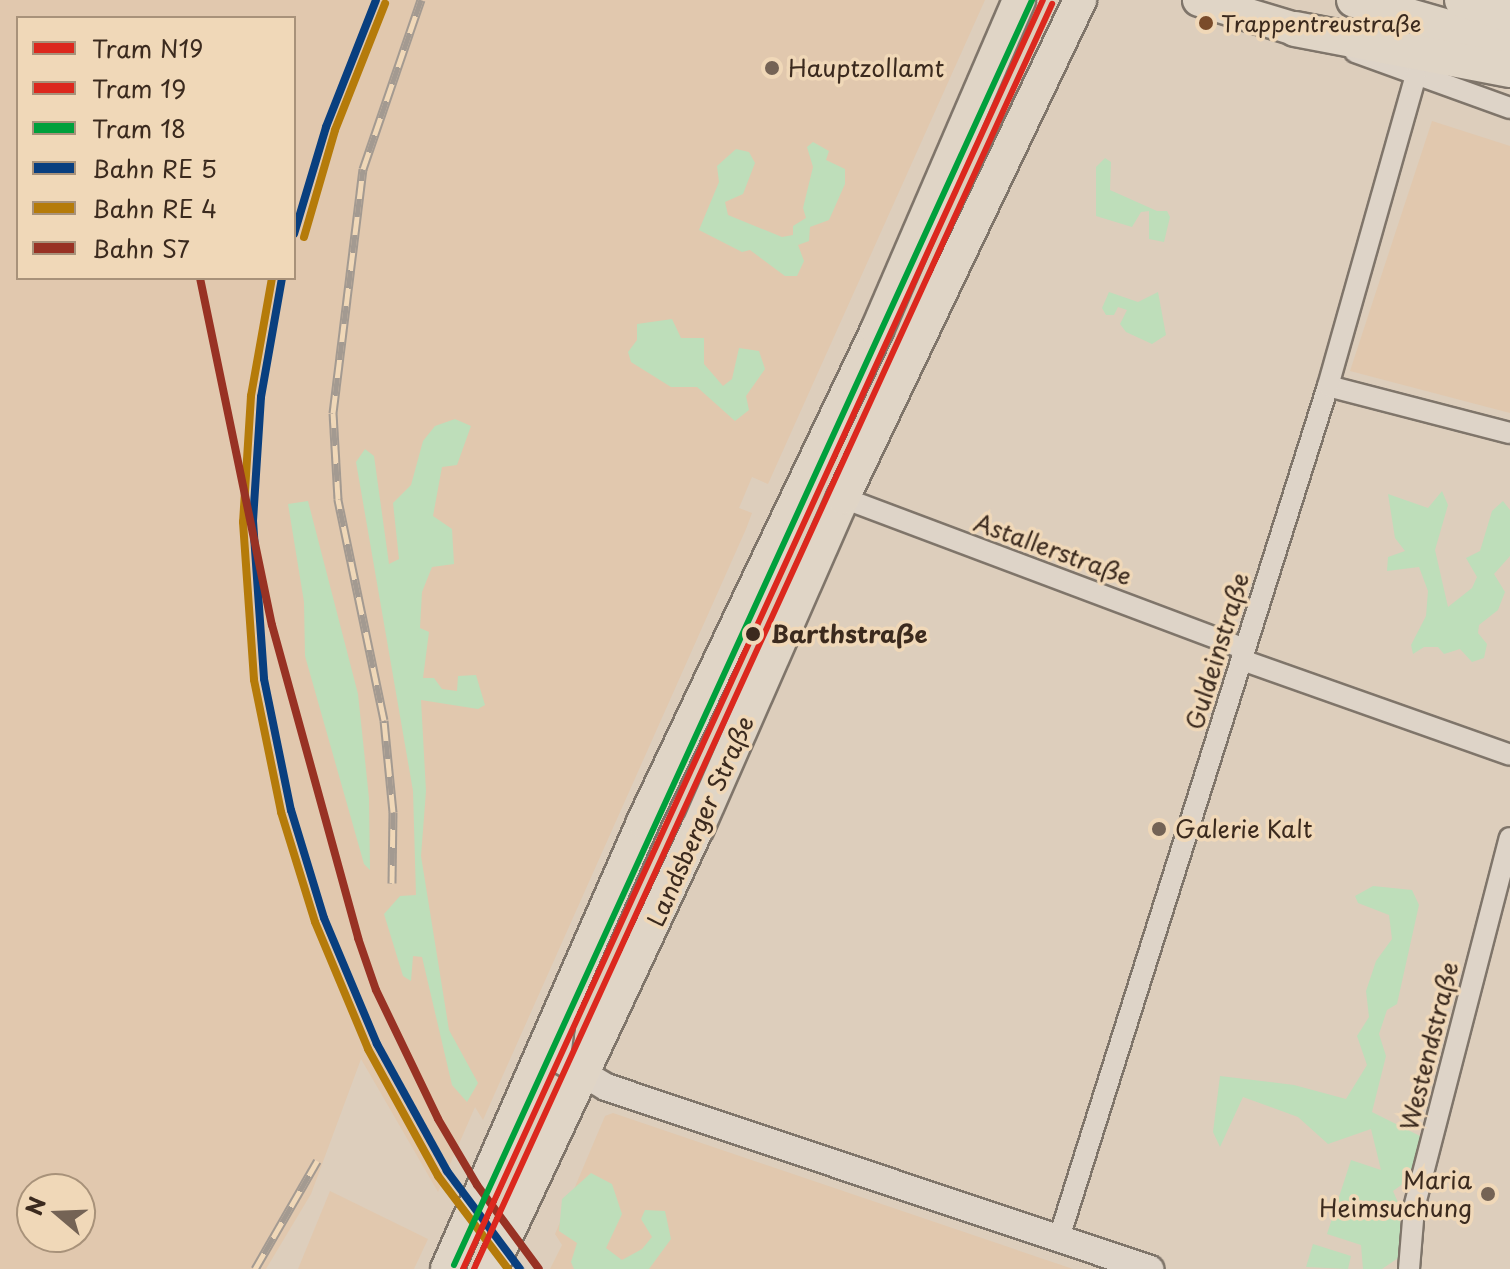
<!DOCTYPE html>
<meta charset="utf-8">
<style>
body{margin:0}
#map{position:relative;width:1510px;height:1269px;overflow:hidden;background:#ddcebc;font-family:"Playpen Sans",sans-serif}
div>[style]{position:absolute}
.built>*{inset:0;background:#e1c8ae}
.green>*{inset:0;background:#bedeba}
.roads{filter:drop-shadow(2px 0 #7f756a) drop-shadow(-2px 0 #7f756a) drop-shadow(0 2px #7f756a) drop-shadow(0 -2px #7f756a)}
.minor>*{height:20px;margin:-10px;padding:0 10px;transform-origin:10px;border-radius:10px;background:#ded4c8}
.tertiary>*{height:26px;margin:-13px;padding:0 13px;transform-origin:13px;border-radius:13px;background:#ded4c8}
.primary>*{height:32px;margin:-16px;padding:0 16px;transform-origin:16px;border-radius:16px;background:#e0d5c6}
.trunk>*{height:34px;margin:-17px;padding:0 17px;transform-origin:17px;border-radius:17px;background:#e0d5c6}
.rail>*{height:9px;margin-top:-4.5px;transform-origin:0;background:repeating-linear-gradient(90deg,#f0d8b8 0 18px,#a39a91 0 36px);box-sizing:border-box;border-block:2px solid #a39a91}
.rail-1>*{height:8px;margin:-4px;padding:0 4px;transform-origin:4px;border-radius:4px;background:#093f7f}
.rail-2>*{height:8px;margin:-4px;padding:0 4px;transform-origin:4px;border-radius:4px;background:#b57b0a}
.rail-3>*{height:8px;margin:-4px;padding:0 4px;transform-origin:4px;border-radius:4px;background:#983224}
.tram-1>*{height:6px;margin:-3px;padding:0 3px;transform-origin:3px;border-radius:3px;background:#dc281e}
.tram-2>*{height:6px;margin:-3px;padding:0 3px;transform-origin:3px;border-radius:3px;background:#dc281e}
.tram-3>*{height:6px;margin:-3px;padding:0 3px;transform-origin:3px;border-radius:3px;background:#00a03c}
.dots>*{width:22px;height:22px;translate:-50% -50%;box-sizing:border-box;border:4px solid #f0d8b8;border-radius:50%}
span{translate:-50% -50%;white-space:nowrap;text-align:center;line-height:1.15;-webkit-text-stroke:7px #f0d8b8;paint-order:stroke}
.bus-label{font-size:22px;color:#3b2a1e}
.left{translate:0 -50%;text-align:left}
.poi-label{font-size:24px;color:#3b2a1e}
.right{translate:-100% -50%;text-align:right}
.street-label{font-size:24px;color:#3b2a1e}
.stop-label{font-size:24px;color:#3b2a1e;font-weight:700}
.legend{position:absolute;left:16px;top:16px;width:280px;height:264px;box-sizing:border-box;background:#f0d8b8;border:2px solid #a8927a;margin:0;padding:10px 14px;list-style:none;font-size:24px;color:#3b2a1e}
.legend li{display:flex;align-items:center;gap:16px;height:40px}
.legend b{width:40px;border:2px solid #a8927a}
.north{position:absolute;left:16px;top:1173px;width:80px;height:80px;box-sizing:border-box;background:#f0d8b8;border:2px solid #a8927a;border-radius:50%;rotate:289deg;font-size:22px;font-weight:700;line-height:32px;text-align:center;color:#3b2a1e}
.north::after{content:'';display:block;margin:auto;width:28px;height:36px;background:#746355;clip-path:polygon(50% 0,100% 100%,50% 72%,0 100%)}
</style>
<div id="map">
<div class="built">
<div style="clip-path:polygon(evenodd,0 0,985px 0,768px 484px,752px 477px,739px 508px,752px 513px,746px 529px,483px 1120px,475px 1107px,438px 1192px,361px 1059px,311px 1194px,266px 1269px,0 1269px,0 0,18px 18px,294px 18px,294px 278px,18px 278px,18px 18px,0 0,32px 1189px,80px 1189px,80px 1237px,32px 1237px,32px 1189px)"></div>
<div style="clip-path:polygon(1432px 121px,1510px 146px,1510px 413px,1350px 371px)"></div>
<div style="clip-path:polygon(613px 1113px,1073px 1269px,550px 1269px,562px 1245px,555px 1234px,605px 1116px)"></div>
<div style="clip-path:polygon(330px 1191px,428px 1239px,414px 1269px,298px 1269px)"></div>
</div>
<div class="green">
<div style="clip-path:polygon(813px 142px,829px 151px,826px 160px,845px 169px,845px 184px,829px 220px,810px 227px,809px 241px,798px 245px,804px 261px,797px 276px,785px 276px,750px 250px,742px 252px,699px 230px,719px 182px,717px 166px,736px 149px,749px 152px,755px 163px,743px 194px,725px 202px,728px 215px,782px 237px,793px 235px,793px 226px,806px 218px,803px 208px,813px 167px,807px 147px)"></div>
<div style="clip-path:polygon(1105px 158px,1111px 162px,1110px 190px,1157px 211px,1167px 211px,1170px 217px,1164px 242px,1149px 239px,1149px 211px,1141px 212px,1132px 227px,1096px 216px,1096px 167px)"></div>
<div style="clip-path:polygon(1109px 292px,1138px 302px,1158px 292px,1166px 335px,1152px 344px,1126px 332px,1120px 324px,1127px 310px,1118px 307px,1114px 315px,1106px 315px,1102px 308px)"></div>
<div style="clip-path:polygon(672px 319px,681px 338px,704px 338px,704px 364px,723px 386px,732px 379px,739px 348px,759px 351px,765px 369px,746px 396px,749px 410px,735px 421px,697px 387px,671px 387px,631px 362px,628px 352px,637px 340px,637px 324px)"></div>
<div style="clip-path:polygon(455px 419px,471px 426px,457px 465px,442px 467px,433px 516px,452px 529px,454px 564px,432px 567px,422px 592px,420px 628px,429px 632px,423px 678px,434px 678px,442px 689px,457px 691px,458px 676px,476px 675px,485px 705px,478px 709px,421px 700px,426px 791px,421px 856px,449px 1030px,478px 1083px,467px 1102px,452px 1085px,422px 957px,413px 956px,411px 981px,403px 976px,384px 914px,400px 896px,416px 895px,413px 791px,356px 462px,365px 449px,374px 456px,389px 564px,399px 559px,393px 503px,411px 485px,423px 441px,435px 426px)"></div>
<div style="clip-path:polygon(1442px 491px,1448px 505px,1435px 550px,1448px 607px,1472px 588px,1477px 577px,1466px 558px,1480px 551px,1492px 511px,1503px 501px,1510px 510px,1510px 556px,1494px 574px,1505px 592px,1498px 610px,1479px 625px,1478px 633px,1487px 644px,1484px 658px,1472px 662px,1460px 649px,1444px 654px,1438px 647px,1424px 647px,1413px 654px,1411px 645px,1426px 616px,1428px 591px,1419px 567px,1387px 571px,1388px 557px,1405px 551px,1395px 538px,1388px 494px,1428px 508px)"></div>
<div style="clip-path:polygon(308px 501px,358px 694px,369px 798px,370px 870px,364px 864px,305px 656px,304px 602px,288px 504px)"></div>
<div style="clip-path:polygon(1373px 886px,1412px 890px,1419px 905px,1397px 1004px,1387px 1010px,1379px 1034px,1386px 1056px,1372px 1112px,1424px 1138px,1411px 1178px,1393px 1191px,1400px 1207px,1401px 1256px,1382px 1269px,1363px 1269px,1361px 1245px,1327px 1234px,1351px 1160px,1381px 1170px,1371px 1129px,1328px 1144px,1298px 1117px,1243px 1097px,1220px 1147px,1213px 1132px,1220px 1076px,1294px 1085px,1346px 1099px,1367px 1065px,1357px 1036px,1369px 1017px,1366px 991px,1376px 961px,1392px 939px,1389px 915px,1358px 903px,1355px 896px)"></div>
<div style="clip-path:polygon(591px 1173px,612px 1184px,622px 1214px,606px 1248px,622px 1260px,642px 1249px,652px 1237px,641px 1219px,645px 1210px,665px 1211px,671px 1239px,649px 1269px,574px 1269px,571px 1262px,577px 1243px,559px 1231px,562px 1199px)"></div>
<div style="clip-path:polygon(1313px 1244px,1351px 1256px,1348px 1269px,1306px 1267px)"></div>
</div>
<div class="roads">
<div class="minor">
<div style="left:1355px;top:52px;width:165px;rotate:19.9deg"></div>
<div style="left:1328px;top:386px;width:188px;rotate:14.5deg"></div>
<div style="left:843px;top:498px;width:429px;rotate:20.6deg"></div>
<div style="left:1242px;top:660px;width:284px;rotate:19.5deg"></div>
<div style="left:1059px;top:1238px;width:893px;rotate:-72.48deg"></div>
<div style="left:1328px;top:386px;width:322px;rotate:-74.2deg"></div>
<div style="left:1409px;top:1269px;width:61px;rotate:-85.3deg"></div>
<div style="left:1414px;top:1208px;width:382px;rotate:-75.5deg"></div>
</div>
<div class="tertiary">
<div style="left:561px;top:1025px;width:33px;rotate:97deg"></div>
<div style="left:557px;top:1058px;width:57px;rotate:30.6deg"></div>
<div style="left:606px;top:1087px;width:574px;rotate:18.5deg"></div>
</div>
<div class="primary">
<div style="left:1199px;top:0;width:100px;rotate:16.8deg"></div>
<div style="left:447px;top:1269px;width:488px;rotate:-66.3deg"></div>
<div style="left:643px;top:822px;width:545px;rotate:-64.56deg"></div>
<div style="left:877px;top:330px;width:359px;rotate:-66.7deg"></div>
<div style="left:491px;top:1269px;width:487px;rotate:-64.9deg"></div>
<div style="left:698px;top:828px;width:360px;rotate:-66.3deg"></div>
<div style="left:843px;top:498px;width:552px;rotate:-64.55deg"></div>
</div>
<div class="trunk">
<div style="left:1354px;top:0;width:162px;rotate:16.1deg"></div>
<div style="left:1462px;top:0;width:50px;rotate:17.4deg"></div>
<div style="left:1295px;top:29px;width:219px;rotate:10.8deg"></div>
</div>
</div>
<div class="rail">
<div style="left:392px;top:883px;width:71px;rotate:-89.2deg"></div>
<div style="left:393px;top:812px;width:92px;rotate:-95.6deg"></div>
<div style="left:384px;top:720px;width:226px;rotate:-101.8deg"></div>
<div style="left:338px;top:499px;width:86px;rotate:-93.3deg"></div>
<div style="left:333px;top:413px;width:246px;rotate:-83deg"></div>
<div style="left:363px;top:169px;width:179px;rotate:-71.1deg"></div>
<div style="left:255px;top:1269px;width:125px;rotate:-60.1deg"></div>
</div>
<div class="rail-1">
<div style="left:294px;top:234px;width:112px;rotate:-73.3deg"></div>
<div style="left:326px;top:127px;width:136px;rotate:-68.5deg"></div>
<div style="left:282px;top:278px;width:121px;rotate:100deg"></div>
<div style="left:261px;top:397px;width:124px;rotate:93.7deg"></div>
<div style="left:253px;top:521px;width:158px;rotate:86deg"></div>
<div style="left:264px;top:679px;width:134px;rotate:78.4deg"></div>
<div style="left:291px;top:810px;width:113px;rotate:73deg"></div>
<div style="left:324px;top:918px;width:137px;rotate:67.2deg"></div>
<div style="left:377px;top:1044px;width:145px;rotate:61.1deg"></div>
<div style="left:447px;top:1171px;width:122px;rotate:53.3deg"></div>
</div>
<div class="rail-2">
<div style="left:304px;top:237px;width:111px;rotate:-73.8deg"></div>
<div style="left:335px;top:130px;width:136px;rotate:-68.4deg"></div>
<div style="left:272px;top:278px;width:120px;rotate:100.1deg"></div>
<div style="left:251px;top:396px;width:126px;rotate:93.6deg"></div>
<div style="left:243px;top:522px;width:158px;rotate:86deg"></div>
<div style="left:254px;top:680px;width:135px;rotate:78.4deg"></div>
<div style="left:281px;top:812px;width:115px;rotate:72.8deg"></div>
<div style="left:315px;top:922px;width:138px;rotate:67.3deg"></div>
<div style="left:368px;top:1049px;width:145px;rotate:61.1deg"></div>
<div style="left:438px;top:1176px;width:116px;rotate:53deg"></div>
</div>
<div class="rail-3">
<div style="left:200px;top:278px;width:354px;rotate:78.3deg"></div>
<div style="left:272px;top:625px;width:325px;rotate:74.6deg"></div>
<div style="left:358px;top:938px;width:55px;rotate:70.9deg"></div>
<div style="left:376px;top:990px;width:143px;rotate:64.3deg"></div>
<div style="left:438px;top:1119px;width:77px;rotate:59.4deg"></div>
<div style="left:477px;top:1185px;width:104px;rotate:53.6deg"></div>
</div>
<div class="tram-1">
<div style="left:463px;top:1269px;width:1395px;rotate:-65.44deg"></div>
</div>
<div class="tram-2">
<div style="left:474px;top:1269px;width:1391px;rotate:-65.44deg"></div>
</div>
<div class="tram-3">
<div style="left:454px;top:1265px;width:1391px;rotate:-65.44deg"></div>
</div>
<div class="dots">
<div style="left:1206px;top:23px;background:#7a4b2a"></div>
<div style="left:772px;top:68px;background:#746355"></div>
<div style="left:753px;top:634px;background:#3b2a1e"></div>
<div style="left:1159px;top:829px;background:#746355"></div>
<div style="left:1488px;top:1194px;background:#746355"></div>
</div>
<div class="bus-label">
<span class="left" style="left:1221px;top:23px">Trappentreustraße</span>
</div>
<div class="poi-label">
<span class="left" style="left:788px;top:68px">Hauptzollamt</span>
<span class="left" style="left:1175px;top:829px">Galerie Kalt</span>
<span class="right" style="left:1472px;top:1194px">Maria<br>Heimsuchung</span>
</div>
<div class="street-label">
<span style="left:1053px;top:549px;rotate:20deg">Astallerstraße</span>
<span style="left:1217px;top:651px;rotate:-73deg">Guldeinstraße</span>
<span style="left:700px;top:821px;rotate:-66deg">Landsberger Straße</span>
<span style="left:1429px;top:1046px;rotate:-76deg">Westendstraße</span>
</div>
<div class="stop-label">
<span class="left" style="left:771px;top:634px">Barthstraße</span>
</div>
<ul class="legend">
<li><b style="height:10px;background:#dc281e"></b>Tram N19</li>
<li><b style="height:10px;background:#dc281e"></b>Tram 19</li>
<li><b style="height:10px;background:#00a03c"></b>Tram 18</li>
<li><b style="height:10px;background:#093f7f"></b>Bahn RE 5</li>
<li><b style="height:10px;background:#b57b0a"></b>Bahn RE 4</li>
<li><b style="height:10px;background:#983224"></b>Bahn S7</li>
</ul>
<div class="north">N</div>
</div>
